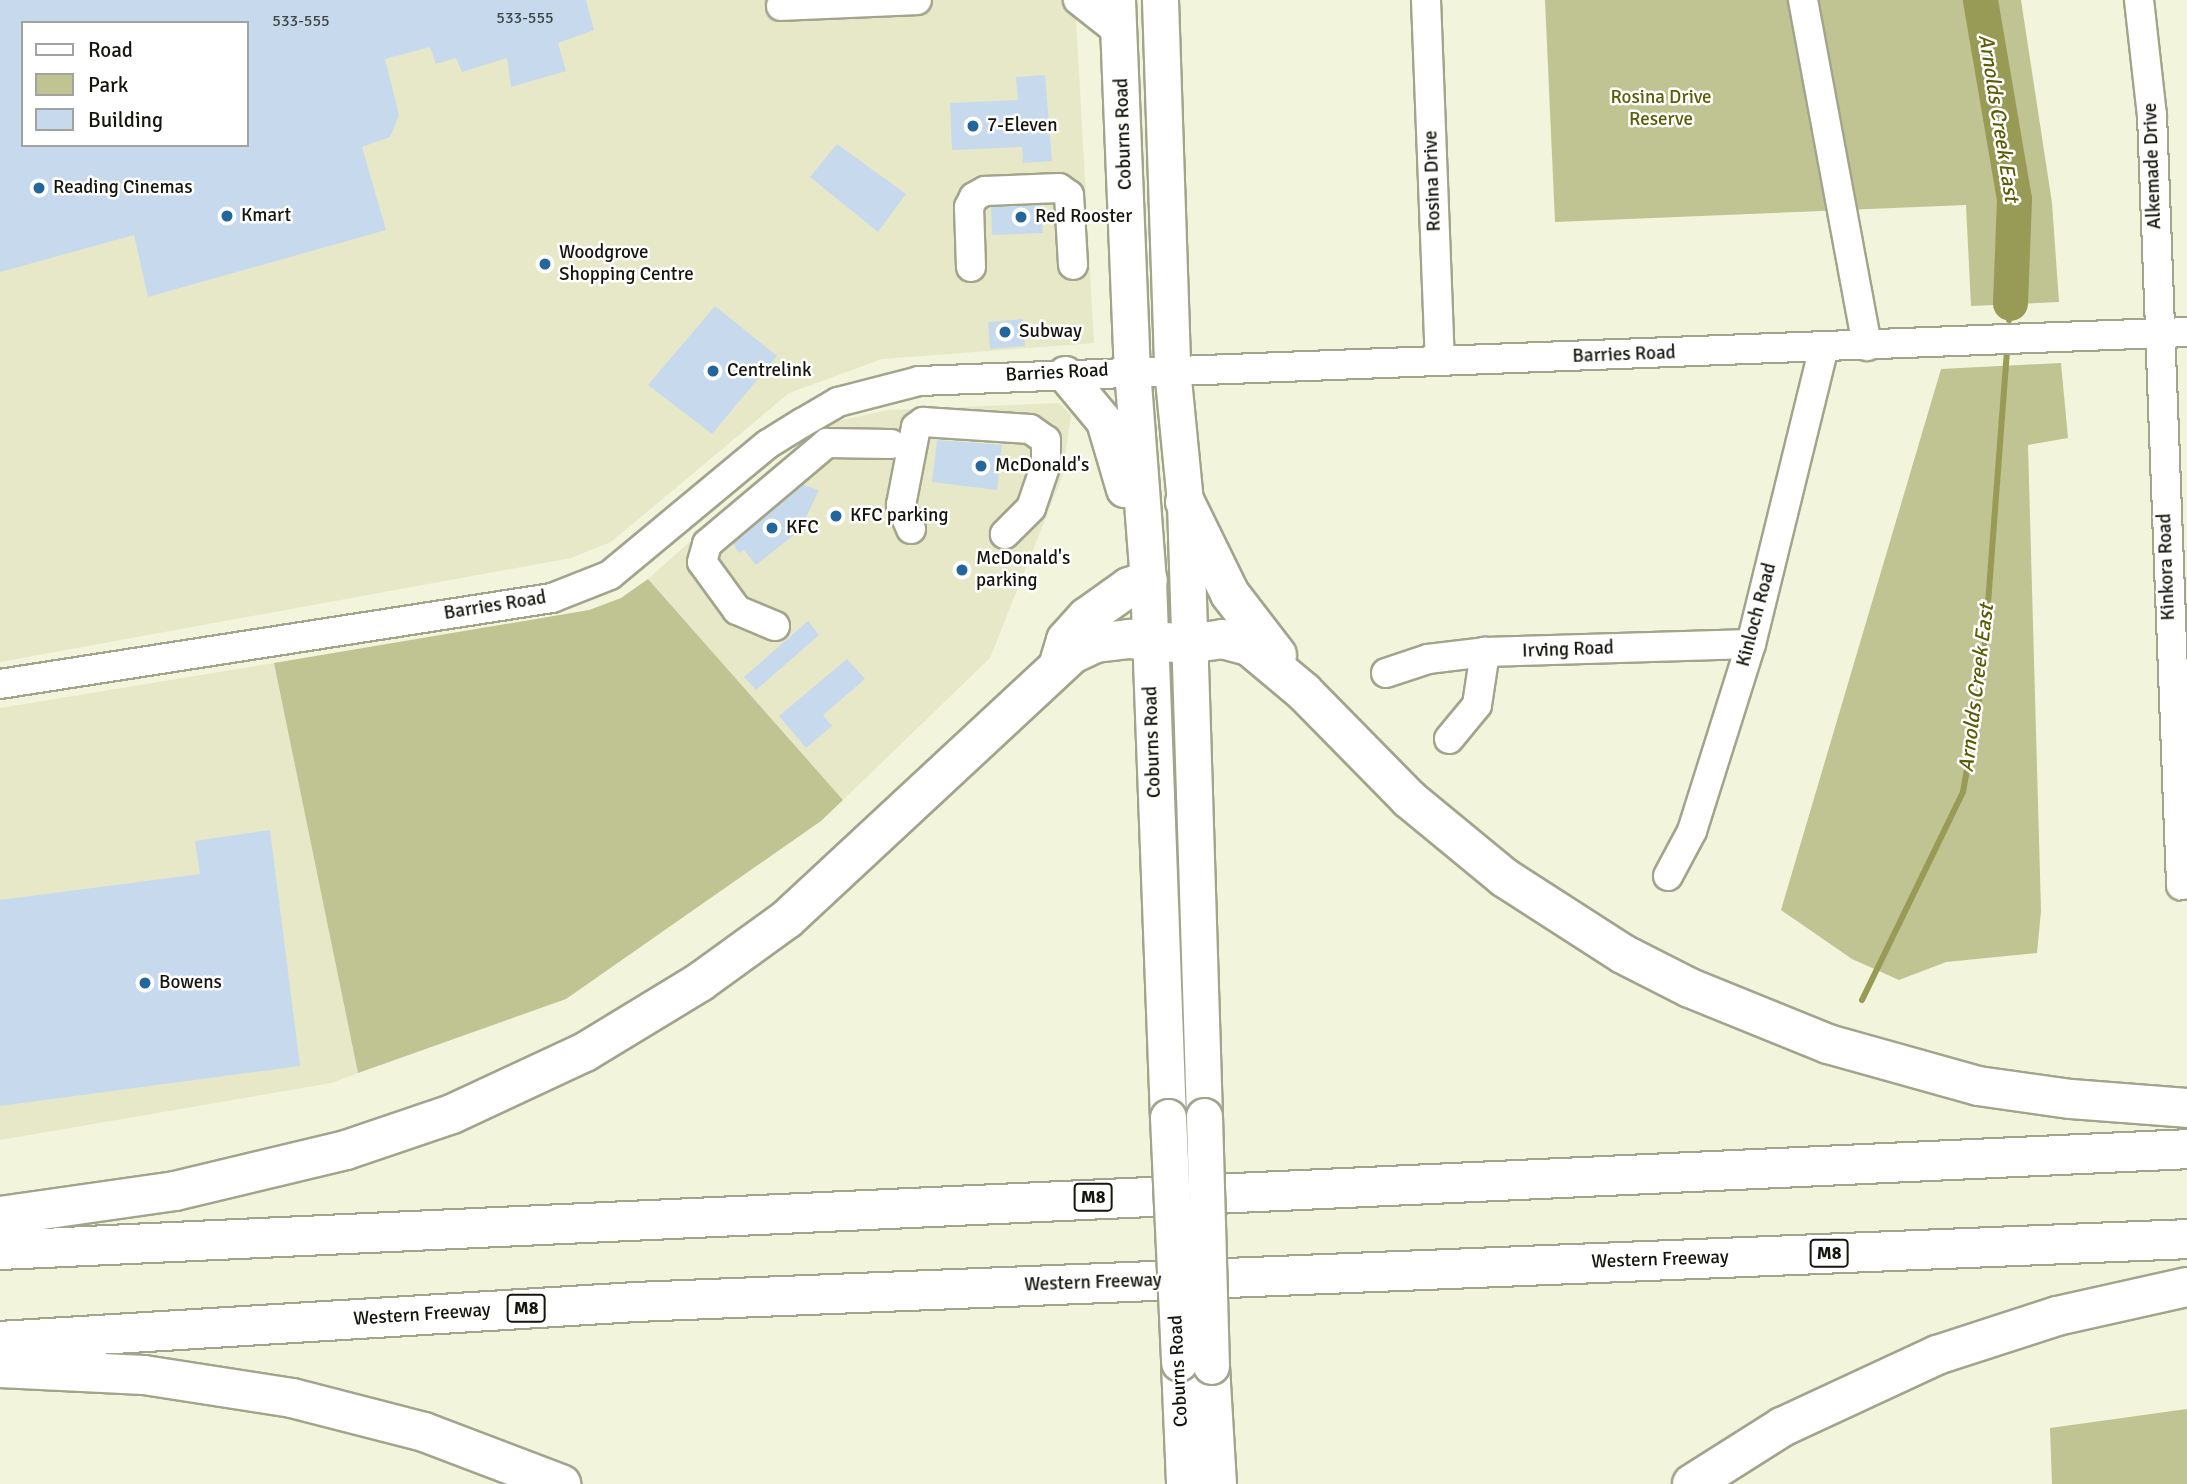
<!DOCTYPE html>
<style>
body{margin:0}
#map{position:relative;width:2187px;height:1484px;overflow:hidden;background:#f2f4db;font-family:Signika,sans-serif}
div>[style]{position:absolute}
.built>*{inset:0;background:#e6e8c8}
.green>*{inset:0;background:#c0c392}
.stream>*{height:6px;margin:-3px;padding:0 3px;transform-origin:3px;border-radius:3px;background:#989b55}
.river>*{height:35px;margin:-17.5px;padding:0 17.5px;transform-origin:17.5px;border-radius:17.5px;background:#989b55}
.building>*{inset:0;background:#c7daed}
.roads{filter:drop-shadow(2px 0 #a2a48c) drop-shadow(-2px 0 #a2a48c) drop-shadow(0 2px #a2a48c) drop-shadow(0 -2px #a2a48c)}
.minor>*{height:28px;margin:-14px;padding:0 14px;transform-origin:14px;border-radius:14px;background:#fff}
.major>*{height:35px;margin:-17.5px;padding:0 17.5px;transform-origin:17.5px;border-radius:17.5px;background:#fff}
.highway>*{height:38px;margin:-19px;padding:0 19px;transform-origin:19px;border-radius:19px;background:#fff}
.bridges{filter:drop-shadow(2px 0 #a2a48c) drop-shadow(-2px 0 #a2a48c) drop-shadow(0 2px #a2a48c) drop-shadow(0 -2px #a2a48c)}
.major-bridge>*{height:35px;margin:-17.5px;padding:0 17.5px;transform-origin:17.5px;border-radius:17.5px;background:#fff}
.dots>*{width:19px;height:19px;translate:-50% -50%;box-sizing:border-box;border:4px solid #fff;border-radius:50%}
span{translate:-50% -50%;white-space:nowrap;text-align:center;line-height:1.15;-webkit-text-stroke:5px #fff;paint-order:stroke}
.number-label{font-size:16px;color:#424746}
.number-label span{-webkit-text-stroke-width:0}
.shield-label span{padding:2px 5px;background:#fff;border:2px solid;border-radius:5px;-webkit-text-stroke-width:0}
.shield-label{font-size:18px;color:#16160e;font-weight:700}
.park-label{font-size:19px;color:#5b5c05}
.poi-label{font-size:19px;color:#16160e}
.left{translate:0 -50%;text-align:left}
.street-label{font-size:19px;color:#16160e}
.water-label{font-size:21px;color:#5b5c06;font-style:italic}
.legend{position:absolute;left:21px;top:21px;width:228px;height:126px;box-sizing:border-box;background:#fff;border:2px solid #a2a29f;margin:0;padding:9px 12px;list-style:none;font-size:21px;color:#16160e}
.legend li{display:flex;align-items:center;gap:14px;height:35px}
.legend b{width:35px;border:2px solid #a2a29f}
</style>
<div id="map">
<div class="built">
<div style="clip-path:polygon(evenodd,0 0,1075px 0,1094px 343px,882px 359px,789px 393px,611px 542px,571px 558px,0 662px,0 0,23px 23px,247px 23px,247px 145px,23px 145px,23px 23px)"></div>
<div style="clip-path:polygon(1059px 403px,1071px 415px,1062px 477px,990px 658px,843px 800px,648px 579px,798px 446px,838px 421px,888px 410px)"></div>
<div style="clip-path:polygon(274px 663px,358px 1073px,331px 1083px,0 1140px,0 708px)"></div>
</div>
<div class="green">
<div style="clip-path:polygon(1545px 0,2021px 0,2052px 203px,2059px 302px,1971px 306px,1966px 205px,1555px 222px)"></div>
<div style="clip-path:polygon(2061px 363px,2068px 438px,2028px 445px,2041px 911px,2037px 953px,1946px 962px,1899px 980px,1852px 959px,1781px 910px,1941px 369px)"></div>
<div style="clip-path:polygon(648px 579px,843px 800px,821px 821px,566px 999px,358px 1073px,274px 663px,589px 610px,621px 598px)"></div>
<div style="clip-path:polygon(2187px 1409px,2187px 1484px,2052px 1484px,2050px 1428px)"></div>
</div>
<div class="stream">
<div style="left:2009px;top:320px;width:17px;rotate:-87deg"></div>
<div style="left:1862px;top:1000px;width:231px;rotate:-64.1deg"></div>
<div style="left:1963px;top:792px;width:111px;rotate:-80.1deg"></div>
<div style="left:1982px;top:683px;width:330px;rotate:-85.7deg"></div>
</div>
<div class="river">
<div style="left:1980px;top:0;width:202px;rotate:80.3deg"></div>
<div style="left:2014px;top:199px;width:104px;rotate:92.2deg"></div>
</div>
<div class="building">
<div style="clip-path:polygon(evenodd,0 0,586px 0,594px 30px,558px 43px,566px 71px,511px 87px,507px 58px,462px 72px,456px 58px,436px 64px,430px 47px,385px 59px,399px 115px,390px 137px,362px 147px,386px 230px,148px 297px,134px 235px,0 272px,0 0,23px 23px,247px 23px,247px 145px,23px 145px,23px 23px)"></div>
<div style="clip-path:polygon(1045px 75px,1052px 161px,1023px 163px,1022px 147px,952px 150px,950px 103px,1018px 100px,1016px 77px)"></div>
<div style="clip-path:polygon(837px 144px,906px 194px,878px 232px,810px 177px)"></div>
<div style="clip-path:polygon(1041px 205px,1043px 233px,992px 235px,991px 207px)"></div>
<div style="clip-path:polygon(715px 306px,777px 356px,712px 434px,648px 385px)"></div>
<div style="clip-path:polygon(1023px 319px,1025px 346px,990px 349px,988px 322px)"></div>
<div style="clip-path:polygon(937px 440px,1002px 445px,997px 490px,932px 482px)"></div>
<div style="clip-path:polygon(803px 485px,819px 490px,800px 530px,756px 565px,744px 550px,739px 553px,733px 544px)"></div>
<div style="clip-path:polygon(808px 621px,819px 635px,756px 690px,744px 677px)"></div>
<div style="clip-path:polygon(847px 659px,865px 679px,823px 715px,832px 726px,806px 748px,779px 716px)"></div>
<div style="clip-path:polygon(270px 830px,300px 1066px,0 1106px,0 900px,200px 874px,195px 841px)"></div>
</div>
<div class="roads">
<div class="minor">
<div style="left:1078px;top:0;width:53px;rotate:38.2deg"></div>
<div style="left:1426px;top:0;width:361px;rotate:87.8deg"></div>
<div style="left:1803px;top:0;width:352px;rotate:79.5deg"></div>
<div style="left:2139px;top:0;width:116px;rotate:83.6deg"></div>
<div style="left:2152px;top:115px;width:771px;rotate:87.84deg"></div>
<div style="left:781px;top:6px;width:136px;rotate:-2.5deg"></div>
<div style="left:971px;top:267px;width:60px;rotate:-91.9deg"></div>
<div style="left:969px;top:207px;width:11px;rotate:-63deg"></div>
<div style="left:974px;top:197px;width:13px;rotate:-29deg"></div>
<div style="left:985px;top:191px;width:74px;rotate:-2.3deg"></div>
<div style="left:1059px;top:188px;width:12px;rotate:35deg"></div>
<div style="left:1069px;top:195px;width:70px;rotate:86.7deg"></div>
<div style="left:911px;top:529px;width:26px;rotate:-113deg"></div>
<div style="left:901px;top:505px;width:79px;rotate:-79.1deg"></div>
<div style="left:916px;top:427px;width:9px;rotate:-36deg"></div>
<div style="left:923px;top:422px;width:107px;rotate:3.7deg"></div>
<div style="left:1030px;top:429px;width:19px;rotate:35deg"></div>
<div style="left:1046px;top:440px;width:24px;rotate:90deg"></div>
<div style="left:1046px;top:464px;width:46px;rotate:108.8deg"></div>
<div style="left:1031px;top:508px;width:37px;rotate:135deg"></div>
<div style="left:775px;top:626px;width:41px;rotate:-157.2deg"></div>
<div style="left:737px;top:610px;width:59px;rotate:-126.1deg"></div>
<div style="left:702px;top:562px;width:19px;rotate:-74deg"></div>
<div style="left:707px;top:544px;width:157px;rotate:-40.1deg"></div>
<div style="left:827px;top:443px;width:64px;rotate:0.9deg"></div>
<div style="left:1386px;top:673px;width:44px;rotate:-18.4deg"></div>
<div style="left:1428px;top:659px;width:57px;rotate:-7deg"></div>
<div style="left:1485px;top:652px;width:266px;rotate:-1.7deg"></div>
<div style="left:0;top:684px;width:559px;rotate:-8.86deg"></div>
<div style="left:552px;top:598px;width:62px;rotate:-21.6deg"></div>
<div style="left:610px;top:575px;width:205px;rotate:-39.7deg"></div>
<div style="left:768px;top:444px;width:40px;rotate:-32deg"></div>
<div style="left:802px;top:423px;width:42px;rotate:-30.3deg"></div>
<div style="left:838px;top:402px;width:84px;rotate:-14.5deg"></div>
<div style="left:919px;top:381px;width:1269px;rotate:-2.21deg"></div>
<div style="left:1449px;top:739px;width:44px;rotate:-50.5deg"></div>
<div style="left:1477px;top:705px;width:54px;rotate:-81.4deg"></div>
<div style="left:1668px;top:876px;width:51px;rotate:-61.9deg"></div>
<div style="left:1692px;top:831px;width:196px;rotate:-72.5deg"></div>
<div style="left:1751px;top:644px;width:306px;rotate:-76.2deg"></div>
</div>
<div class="major">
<div style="left:1117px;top:0;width:369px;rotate:87.7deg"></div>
<div style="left:1132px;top:369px;width:212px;rotate:85.7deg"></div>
<div style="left:1148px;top:580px;width:537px;rotate:87.87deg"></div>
<div style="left:1160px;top:0;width:369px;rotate:88.1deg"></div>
<div style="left:1172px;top:369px;width:134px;rotate:84.4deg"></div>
<div style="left:1185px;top:502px;width:614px;rotate:88.23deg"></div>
<div style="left:1065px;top:374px;width:61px;rotate:50.3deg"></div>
<div style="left:1104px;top:421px;width:71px;rotate:73.6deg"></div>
<div style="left:1179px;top:1363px;width:121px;rotate:87.6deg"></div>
<div style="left:1211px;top:1366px;width:118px;rotate:86.6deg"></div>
</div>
<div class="highway">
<div style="left:1185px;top:502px;width:102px;rotate:63.9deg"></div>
<div style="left:1230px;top:594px;width:77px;rotate:52.4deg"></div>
<div style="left:1060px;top:660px;width:21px;rotate:-73deg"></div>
<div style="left:1066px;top:640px;width:31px;rotate:-48deg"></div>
<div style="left:1087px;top:617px;width:52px;rotate:-35.5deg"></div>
<div style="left:1129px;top:587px;width:20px;rotate:-20deg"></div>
<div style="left:0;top:1216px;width:177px;rotate:-8.1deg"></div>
<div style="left:175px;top:1191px;width:176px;rotate:-13.5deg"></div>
<div style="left:346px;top:1150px;width:112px;rotate:-18.8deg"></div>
<div style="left:452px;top:1114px;width:147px;rotate:-25deg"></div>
<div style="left:585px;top:1052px;width:135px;rotate:-31.3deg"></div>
<div style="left:700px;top:982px;width:107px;rotate:-35.9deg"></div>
<div style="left:787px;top:919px;width:389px;rotate:-42.9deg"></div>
<div style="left:1072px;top:654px;width:26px;rotate:-25deg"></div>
<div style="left:1096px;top:643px;width:34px;rotate:-7deg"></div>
<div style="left:1130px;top:639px;width:58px;rotate:4.9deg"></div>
<div style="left:1188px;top:644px;width:34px;rotate:-8deg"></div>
<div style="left:1222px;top:639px;width:28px;rotate:15deg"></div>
<div style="left:1249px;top:646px;width:72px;rotate:39.9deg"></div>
<div style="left:1304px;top:692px;width:150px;rotate:45.5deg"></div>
<div style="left:1409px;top:799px;width:124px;rotate:39.5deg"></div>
<div style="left:1505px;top:878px;width:140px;rotate:32.8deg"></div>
<div style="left:1623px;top:954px;width:75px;rotate:26.9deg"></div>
<div style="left:1690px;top:988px;width:149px;rotate:22.1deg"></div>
<div style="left:1828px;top:1044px;width:156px;rotate:15.6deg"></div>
<div style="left:1978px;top:1086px;width:94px;rotate:8deg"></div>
<div style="left:2071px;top:1099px;width:116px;rotate:4.4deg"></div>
<div style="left:0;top:1250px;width:2189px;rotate:-2.64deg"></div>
<div style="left:0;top:1341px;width:636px;rotate:-3.51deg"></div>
<div style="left:635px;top:1302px;width:1553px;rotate:-2.32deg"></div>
<div style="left:0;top:1368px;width:144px;rotate:2.8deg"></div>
<div style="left:144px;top:1375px;width:150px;rotate:8.8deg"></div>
<div style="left:292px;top:1398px;width:136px;rotate:14.4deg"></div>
<div style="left:424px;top:1432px;width:147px;rotate:20.8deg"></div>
<div style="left:1692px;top:1484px;width:107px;rotate:-32.3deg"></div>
<div style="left:1782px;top:1427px;width:171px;rotate:-24.9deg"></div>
<div style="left:1937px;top:1355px;width:126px;rotate:-18deg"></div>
<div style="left:2057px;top:1316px;width:133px;rotate:-12.6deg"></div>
</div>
</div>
<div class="bridges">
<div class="major-bridge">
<div style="left:1204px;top:1116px;width:250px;rotate:88.4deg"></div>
<div style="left:1168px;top:1117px;width:246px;rotate:87.4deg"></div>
</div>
</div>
<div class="dots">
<div style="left:973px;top:126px;background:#23669b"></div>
<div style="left:39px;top:188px;background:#23669b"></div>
<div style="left:227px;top:216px;background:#23669b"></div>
<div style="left:1021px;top:217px;background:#23669b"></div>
<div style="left:545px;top:264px;background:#23669b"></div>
<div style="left:1005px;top:332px;background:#23669b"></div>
<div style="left:713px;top:371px;background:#23669b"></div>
<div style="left:981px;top:466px;background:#23669b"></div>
<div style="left:836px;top:516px;background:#23669b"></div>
<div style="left:772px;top:528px;background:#23669b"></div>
<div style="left:962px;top:570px;background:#23669b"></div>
<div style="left:145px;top:983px;background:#23669b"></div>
</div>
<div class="number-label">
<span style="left:525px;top:18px">533-555</span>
<span style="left:301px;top:21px">533-555</span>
</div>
<div class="shield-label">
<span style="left:1093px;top:1197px">M8</span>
<span style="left:1829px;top:1253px">M8</span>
<span style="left:526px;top:1308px">M8</span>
</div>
<div class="park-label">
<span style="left:1661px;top:109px">Rosina Drive<br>Reserve</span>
</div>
<div class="poi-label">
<span class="left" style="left:987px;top:126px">7-Eleven</span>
<span class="left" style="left:53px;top:188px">Reading Cinemas</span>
<span class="left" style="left:241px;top:216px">Kmart</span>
<span class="left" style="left:1035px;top:217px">Red Rooster</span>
<span class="left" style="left:559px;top:264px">Woodgrove<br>Shopping Centre</span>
<span class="left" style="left:1019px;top:332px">Subway</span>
<span class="left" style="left:727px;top:371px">Centrelink</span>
<span class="left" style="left:995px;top:466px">McDonald's</span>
<span class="left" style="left:850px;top:516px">KFC parking</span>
<span class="left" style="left:786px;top:528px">KFC</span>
<span class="left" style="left:976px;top:570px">McDonald's<br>parking</span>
<span class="left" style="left:159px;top:983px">Bowens</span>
</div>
<div class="street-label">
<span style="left:1124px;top:134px;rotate:-92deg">Coburns Road</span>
<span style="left:2153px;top:166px;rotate:-92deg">Alkemade Drive</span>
<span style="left:1433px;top:181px;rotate:-92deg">Rosina Drive</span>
<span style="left:1624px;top:355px;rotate:-2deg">Barries Road</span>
<span style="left:1057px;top:373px;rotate:-3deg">Barries Road</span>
<span style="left:2167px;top:567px;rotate:-92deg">Kinkora Road</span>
<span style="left:495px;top:606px;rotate:-9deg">Barries Road</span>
<span style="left:1757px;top:615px;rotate:-75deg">Kinloch Road</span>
<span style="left:1568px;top:650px;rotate:-2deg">Irving Road</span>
<span style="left:1153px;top:742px;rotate:-92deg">Coburns Road</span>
<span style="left:1660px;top:1260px;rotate:-2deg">Western Freeway</span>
<span style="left:1093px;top:1283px;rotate:-2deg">Western Freeway</span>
<span style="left:422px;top:1315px;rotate:-4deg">Western Freeway</span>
<span style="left:1179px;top:1371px;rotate:-93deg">Coburns Road</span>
</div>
<div class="water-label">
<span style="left:1999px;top:118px;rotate:81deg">Arnolds Creek East</span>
<span style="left:1976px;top:688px;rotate:-83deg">Arnolds Creek East</span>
</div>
<ul class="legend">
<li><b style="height:9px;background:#fff"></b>Road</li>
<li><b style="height:19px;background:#c0c392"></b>Park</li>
<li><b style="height:19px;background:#c7daed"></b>Building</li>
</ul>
</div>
